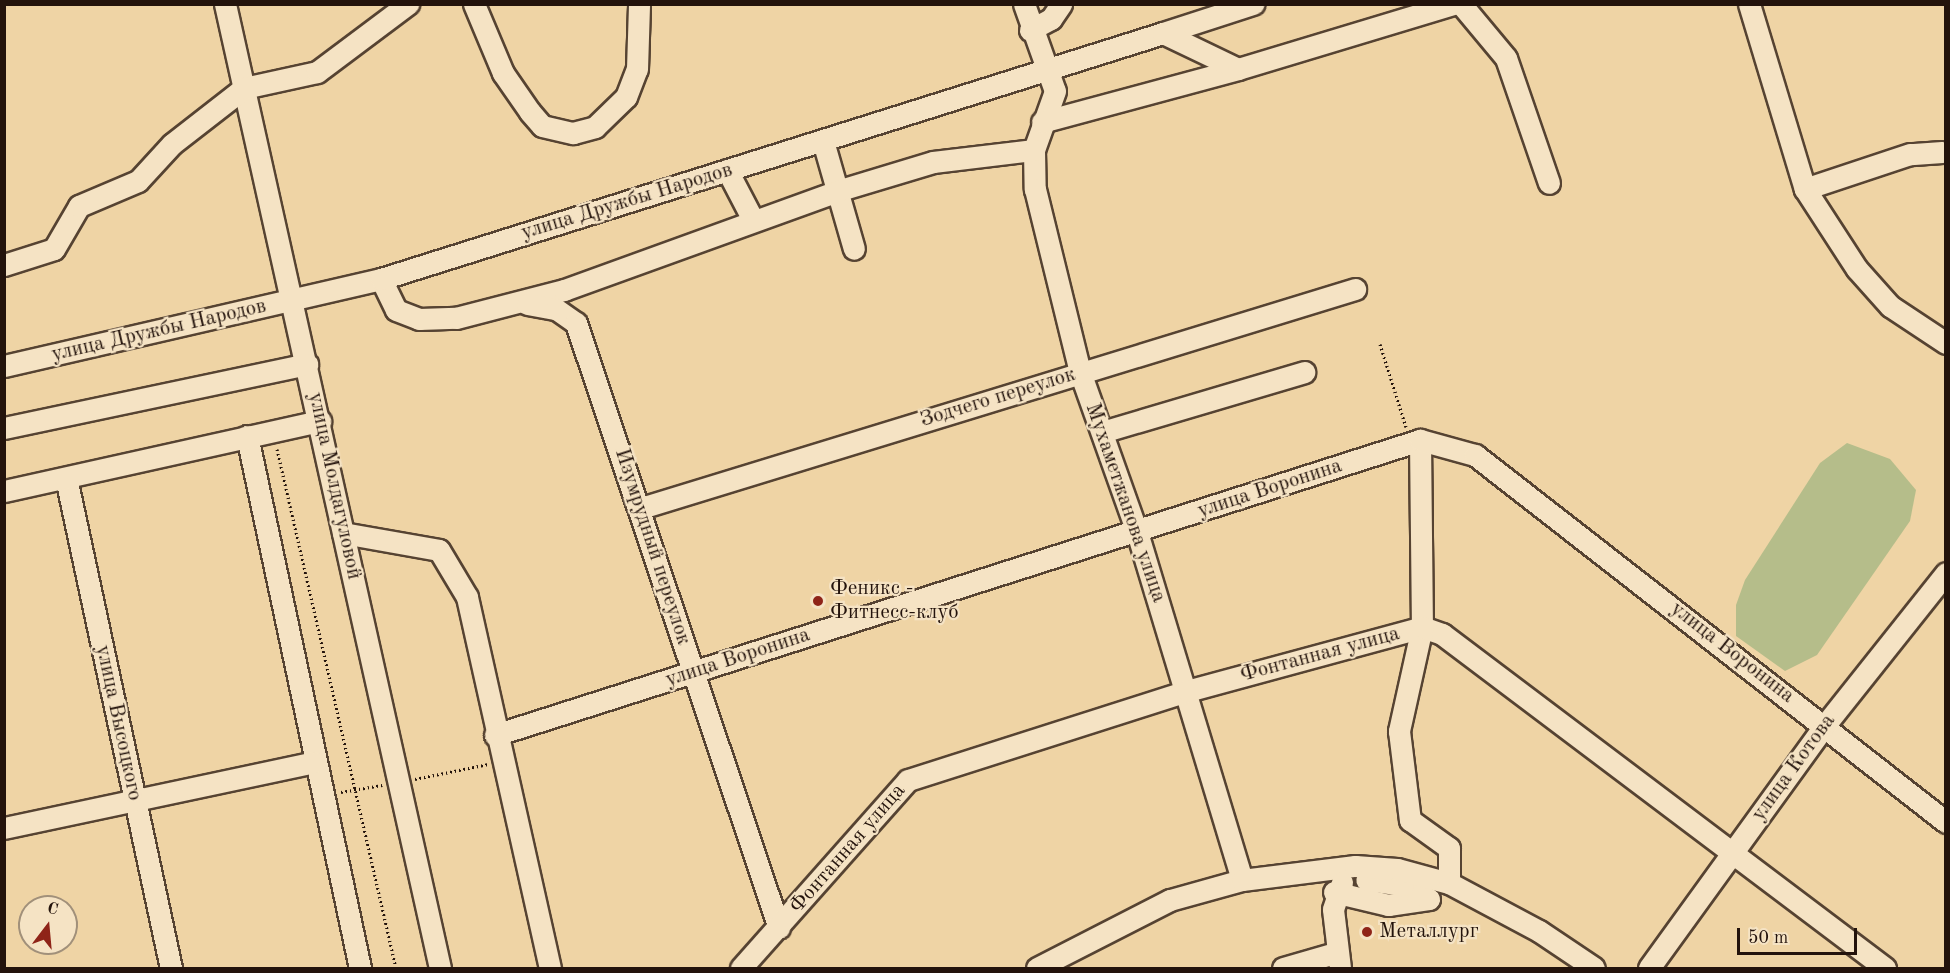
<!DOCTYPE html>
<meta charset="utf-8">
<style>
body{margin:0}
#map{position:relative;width:1950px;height:973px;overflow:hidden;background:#efd4a5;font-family:"Old Standard TT",serif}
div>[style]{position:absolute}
.green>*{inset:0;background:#b5bd8a}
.path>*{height:3px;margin-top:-1.5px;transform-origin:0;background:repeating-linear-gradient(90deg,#23130c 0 1.5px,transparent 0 4.5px)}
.roads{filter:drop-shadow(2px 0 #564332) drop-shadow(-2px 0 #564332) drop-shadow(0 2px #564332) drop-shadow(0 -2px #564332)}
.minor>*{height:21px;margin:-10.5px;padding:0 10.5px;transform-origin:10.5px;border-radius:10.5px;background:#f5e3c4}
.dots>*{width:16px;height:16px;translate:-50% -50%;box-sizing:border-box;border:3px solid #f5e3c4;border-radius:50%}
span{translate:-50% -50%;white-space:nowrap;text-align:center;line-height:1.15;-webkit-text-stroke:4.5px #f5e3c4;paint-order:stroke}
.street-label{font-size:21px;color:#23130c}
.poi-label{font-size:21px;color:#23130c}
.left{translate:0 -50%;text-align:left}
.frame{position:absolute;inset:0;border:6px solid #23130c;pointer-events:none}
.north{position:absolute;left:18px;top:895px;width:60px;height:60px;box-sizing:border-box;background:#f5e3c4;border:2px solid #a1907a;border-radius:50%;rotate:16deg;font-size:16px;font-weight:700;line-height:24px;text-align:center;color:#23130c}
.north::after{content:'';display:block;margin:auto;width:21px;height:27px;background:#8f2418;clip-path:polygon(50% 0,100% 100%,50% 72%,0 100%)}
.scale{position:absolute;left:1737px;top:928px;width:120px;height:27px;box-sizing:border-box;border:3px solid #23130c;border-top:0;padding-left:8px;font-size:18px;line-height:21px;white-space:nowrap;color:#23130c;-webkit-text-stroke:4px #f5e3c4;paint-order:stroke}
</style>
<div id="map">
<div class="green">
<div style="clip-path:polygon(1847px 443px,1890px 459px,1916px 490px,1910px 521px,1817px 655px,1785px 671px,1736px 636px,1736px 605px,1745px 580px,1820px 463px)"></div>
</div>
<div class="path">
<div style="left:1380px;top:344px;width:87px;rotate:72.6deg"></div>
<div style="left:277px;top:449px;width:532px;rotate:77.09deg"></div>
<div style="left:415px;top:779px;width:75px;rotate:-11.6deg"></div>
<div style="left:341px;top:792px;width:42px;rotate:-9.7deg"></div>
</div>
<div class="roads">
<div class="minor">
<div style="left:225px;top:4px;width:988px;rotate:77.43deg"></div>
<div style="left:474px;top:4px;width:75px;rotate:67.2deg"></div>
<div style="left:503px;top:73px;width:47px;rotate:55.3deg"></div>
<div style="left:530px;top:112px;width:18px;rotate:49deg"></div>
<div style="left:542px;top:126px;width:32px;rotate:13deg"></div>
<div style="left:573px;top:133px;width:23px;rotate:-15deg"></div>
<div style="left:595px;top:127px;width:43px;rotate:-44.1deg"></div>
<div style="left:626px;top:97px;width:30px;rotate:-69deg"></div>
<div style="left:637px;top:69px;width:65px;rotate:-88.2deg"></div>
<div style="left:1024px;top:4px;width:92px;rotate:70.4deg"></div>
<div style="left:1055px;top:91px;width:63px;rotate:109.6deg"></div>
<div style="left:1034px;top:150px;width:39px;rotate:89deg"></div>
<div style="left:1035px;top:189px;width:188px;rotate:76.2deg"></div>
<div style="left:1080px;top:372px;width:170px;rotate:70.4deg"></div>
<div style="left:1137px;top:532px;width:363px;rotate:73.2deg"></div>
<div style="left:1461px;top:4px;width:70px;rotate:50.2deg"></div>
<div style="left:1506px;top:58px;width:132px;rotate:71deg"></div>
<div style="left:1749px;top:4px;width:193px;rotate:73.2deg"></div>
<div style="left:1030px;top:30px;width:24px;rotate:-28deg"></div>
<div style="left:1051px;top:19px;width:18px;rotate:-56deg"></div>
<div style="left:1163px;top:33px;width:95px;rotate:-17.9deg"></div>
<div style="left:1042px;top:122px;width:203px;rotate:-15.1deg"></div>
<div style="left:823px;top:141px;width:112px;rotate:74deg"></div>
<div style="left:1942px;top:152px;width:32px;rotate:176deg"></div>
<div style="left:1910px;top:154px;width:111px;rotate:161.6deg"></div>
<div style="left:1805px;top:189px;width:95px;rotate:57deg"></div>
<div style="left:1857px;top:269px;width:50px;rotate:48.3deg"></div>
<div style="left:1890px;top:306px;width:67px;rotate:33.5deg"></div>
<div style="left:727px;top:170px;width:56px;rotate:62.5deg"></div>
<div style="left:4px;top:265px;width:52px;rotate:-17.7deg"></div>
<div style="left:54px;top:249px;width:50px;rotate:-59.8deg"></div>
<div style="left:79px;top:206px;width:64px;rotate:-23deg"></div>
<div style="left:138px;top:181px;width:50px;rotate:-47.4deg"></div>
<div style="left:172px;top:144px;width:91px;rotate:-37.9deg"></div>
<div style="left:244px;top:88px;width:75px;rotate:-12.4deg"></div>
<div style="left:317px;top:72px;width:114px;rotate:-36.8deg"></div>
<div style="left:381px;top:279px;width:34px;rotate:64deg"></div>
<div style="left:396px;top:310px;width:25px;rotate:21deg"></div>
<div style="left:419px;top:319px;width:37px;rotate:-2deg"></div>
<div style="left:456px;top:318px;width:112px;rotate:-14.5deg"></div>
<div style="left:564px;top:290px;width:290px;rotate:-19.9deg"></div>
<div style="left:837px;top:191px;width:100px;rotate:-16.8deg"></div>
<div style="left:933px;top:162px;width:102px;rotate:-6.8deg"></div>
<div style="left:527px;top:304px;width:29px;rotate:10deg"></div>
<div style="left:556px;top:309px;width:24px;rotate:35deg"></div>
<div style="left:576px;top:323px;width:638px;rotate:71.45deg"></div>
<div style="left:4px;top:366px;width:387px;rotate:-13deg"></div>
<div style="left:381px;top:279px;width:820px;rotate:-17.46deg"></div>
<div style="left:1163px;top:33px;width:83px;rotate:25.6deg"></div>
<div style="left:1238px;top:69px;width:225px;rotate:-16.8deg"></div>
<div style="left:4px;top:428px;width:310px;rotate:-11.9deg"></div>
<div style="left:1102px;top:432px;width:211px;rotate:-16.5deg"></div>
<div style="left:247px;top:436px;width:544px;rotate:78.01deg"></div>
<div style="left:1420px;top:440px;width:187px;rotate:89.4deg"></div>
<div style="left:1422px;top:627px;width:107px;rotate:102.5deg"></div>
<div style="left:1399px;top:731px;width:90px;rotate:83deg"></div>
<div style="left:1410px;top:820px;width:48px;rotate:35.7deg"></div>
<div style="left:1449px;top:848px;width:35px;rotate:90deg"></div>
<div style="left:66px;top:478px;width:501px;rotate:77.91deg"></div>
<div style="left:4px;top:491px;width:324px;rotate:-12.5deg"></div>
<div style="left:641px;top:508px;width:747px;rotate:-17.05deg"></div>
<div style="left:343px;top:533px;width:97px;rotate:10deg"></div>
<div style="left:439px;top:550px;width:55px;rotate:59.2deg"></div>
<div style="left:467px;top:597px;width:380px;rotate:77.4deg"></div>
<div style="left:495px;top:735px;width:971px;rotate:-17.69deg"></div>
<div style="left:1420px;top:440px;width:57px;rotate:15.3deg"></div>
<div style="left:1475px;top:455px;width:597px;rotate:37.93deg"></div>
<div style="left:4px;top:828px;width:317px;rotate:-12deg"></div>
<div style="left:1334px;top:892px;width:56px;rotate:13.5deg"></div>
<div style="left:1388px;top:905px;width:41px;rotate:-8.3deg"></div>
<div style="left:1429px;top:899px;width:30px;rotate:-152deg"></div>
<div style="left:1403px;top:885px;width:37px;rotate:-172deg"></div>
<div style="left:741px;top:968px;width:251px;rotate:-48.4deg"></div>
<div style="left:908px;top:780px;width:293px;rotate:-17.7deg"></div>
<div style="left:1187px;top:691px;width:244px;rotate:-15.2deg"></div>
<div style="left:1422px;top:627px;width:21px;rotate:19deg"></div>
<div style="left:1442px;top:634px;width:555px;rotate:37.01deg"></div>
<div style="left:1037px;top:968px;width:149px;rotate:-27.1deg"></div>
<div style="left:1170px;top:900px;width:75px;rotate:-15.5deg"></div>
<div style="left:1242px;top:880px;width:114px;rotate:-7.1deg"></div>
<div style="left:1355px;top:866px;width:42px;rotate:4.1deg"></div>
<div style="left:1397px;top:869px;width:54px;rotate:15.1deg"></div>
<div style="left:1449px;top:883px;width:102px;rotate:28.1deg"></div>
<div style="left:1539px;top:931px;width:66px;rotate:33.9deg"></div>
<div style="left:1283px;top:968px;width:54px;rotate:-16.1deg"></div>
<div style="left:1340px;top:968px;width:59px;rotate:-96.8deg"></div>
<div style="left:1333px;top:909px;width:28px;rotate:-71deg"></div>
<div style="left:1649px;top:968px;width:300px;rotate:-54.1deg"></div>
<div style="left:1825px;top:725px;width:194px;rotate:-51.5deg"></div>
</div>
</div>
<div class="dots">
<div style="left:818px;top:601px;background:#8f2418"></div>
<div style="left:1367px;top:932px;background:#8f2418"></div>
</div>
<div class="street-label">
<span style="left:627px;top:202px;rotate:-17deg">улица Дружбы Народов</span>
<span style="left:159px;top:331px;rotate:-13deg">улица Дружбы Народов</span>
<span style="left:998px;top:398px;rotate:-17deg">Зодчего переулок</span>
<span style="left:334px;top:486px;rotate:78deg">улица Молдагуловой</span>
<span style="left:1270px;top:489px;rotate:-18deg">улица Воронина</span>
<span style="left:1125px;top:503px;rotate:71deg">Мухаметжанова улица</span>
<span style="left:652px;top:547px;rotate:72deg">Изумрудный переулок</span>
<span style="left:1732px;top:653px;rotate:38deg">улица Воронина</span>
<span style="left:1320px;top:655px;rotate:-15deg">Фонтанная улица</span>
<span style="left:738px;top:658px;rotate:-18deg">улица Воронина</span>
<span style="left:118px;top:723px;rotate:78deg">улица Высоцкого</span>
<span style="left:1794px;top:768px;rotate:-54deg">улица Котова</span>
<span style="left:848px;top:849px;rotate:-49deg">Фонтанная улица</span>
</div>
<div class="poi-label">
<span class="left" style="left:830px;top:601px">Феникс -<br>Фитнесс-клуб</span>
<span class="left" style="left:1379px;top:932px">Металлург</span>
</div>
<div class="frame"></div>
<div class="north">С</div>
<div class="scale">50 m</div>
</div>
